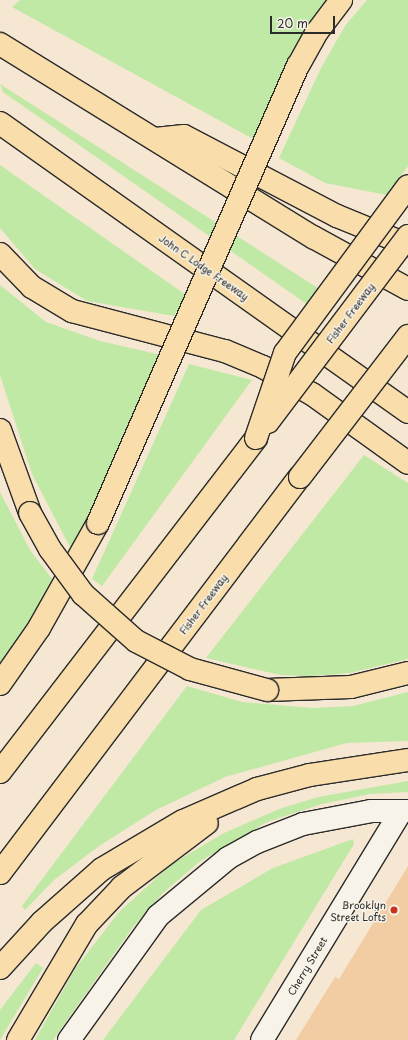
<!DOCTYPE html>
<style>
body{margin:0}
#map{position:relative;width:408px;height:1040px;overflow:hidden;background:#f6e7d3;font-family:"Playpen Sans",sans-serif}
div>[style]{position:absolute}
.green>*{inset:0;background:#bfe9a5}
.building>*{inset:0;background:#f2cca2}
.roads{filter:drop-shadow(1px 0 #2b2b2b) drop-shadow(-1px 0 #2b2b2b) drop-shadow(0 1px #2b2b2b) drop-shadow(0 -1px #2b2b2b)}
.minor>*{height:22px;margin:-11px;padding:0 11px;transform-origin:11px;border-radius:11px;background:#f7f3e8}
.highway>*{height:22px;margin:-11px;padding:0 11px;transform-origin:11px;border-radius:11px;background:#f9deab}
.bridges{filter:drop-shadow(1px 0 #2b2b2b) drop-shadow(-1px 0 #2b2b2b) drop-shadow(0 1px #2b2b2b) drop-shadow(0 -1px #2b2b2b)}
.highway-bridge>*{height:22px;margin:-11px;padding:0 11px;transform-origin:11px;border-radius:11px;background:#f9deab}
.dots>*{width:11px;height:11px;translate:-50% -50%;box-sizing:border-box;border:2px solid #f7f3e8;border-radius:50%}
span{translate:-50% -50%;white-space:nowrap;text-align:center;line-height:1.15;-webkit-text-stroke:3px #f7f3e8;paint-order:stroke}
.street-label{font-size:10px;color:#2b2b2b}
.poi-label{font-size:10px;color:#2b2b2b}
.right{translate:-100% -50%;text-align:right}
.scale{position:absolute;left:270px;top:16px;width:65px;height:18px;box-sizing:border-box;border:2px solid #2b2b2b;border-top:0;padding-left:5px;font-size:12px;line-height:14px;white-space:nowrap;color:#2b2b2b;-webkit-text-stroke:3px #f7f3e8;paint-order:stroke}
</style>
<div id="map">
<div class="green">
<div style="clip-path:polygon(20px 0,326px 0,297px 45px,255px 140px,12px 7px)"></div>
<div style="clip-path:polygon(367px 0,408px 0,408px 166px,387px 195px,325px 183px,279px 158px,321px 68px,345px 26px)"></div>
<div style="clip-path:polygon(0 84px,324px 292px,311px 307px,3px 92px)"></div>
<div style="clip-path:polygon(0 165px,186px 295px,174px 316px,87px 301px,35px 269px,0 228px)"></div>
<div style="clip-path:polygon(0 285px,46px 322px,100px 341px,161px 355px,73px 553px,32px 474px,0 375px)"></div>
<div style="clip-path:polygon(189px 364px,252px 380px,102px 586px,92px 579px)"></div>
<div style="clip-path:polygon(364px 455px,408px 483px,408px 659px,350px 673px,311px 676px,280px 675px,206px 658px)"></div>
<div style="clip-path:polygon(0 492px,30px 550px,56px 584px,0 666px)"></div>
<div style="clip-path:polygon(187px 686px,242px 702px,313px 708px,353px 706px,408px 692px,408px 741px,347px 743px,225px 777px,156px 810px,99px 846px,54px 880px,25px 910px,22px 906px)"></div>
<div style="clip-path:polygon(408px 781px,408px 792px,370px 794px,322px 804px,267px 822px,199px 862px,163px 893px,133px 927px,53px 1040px,35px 1040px,75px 969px,119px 912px,172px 864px,224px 833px,279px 809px,318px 797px)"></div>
<div style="clip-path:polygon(353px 839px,354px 844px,234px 1040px,103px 1040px,201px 910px,273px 868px)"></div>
<div style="clip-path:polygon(36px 963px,43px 968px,0 1040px,0 1010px)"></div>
</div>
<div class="building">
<div style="clip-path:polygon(408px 866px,408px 1040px,296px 1040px,335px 977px,339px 979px)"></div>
</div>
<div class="roads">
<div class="minor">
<div style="left:69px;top:1040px;width:153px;rotate:-54.3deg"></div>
<div style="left:158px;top:916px;width:91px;rotate:-39.6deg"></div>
<div style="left:228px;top:858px;width:33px;rotate:-29deg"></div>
<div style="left:257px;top:842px;width:49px;rotate:-21.4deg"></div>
<div style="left:303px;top:824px;width:69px;rotate:-10.8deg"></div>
<div style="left:371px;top:811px;width:37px"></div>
<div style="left:262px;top:1040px;width:268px;rotate:-58.7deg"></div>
</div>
<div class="highway">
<div style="left:0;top:44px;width:368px;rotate:31.7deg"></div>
<div style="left:313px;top:237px;width:108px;rotate:28.7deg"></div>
<div style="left:0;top:123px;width:500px;rotate:35.3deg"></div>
<div style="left:155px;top:139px;width:29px;rotate:-6deg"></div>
<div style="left:184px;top:136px;width:173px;rotate:27.6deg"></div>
<div style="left:337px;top:216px;width:77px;rotate:22.2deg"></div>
<div style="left:0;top:254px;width:46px;rotate:45.9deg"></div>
<div style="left:32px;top:287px;width:47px;rotate:31deg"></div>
<div style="left:72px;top:311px;width:158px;rotate:14.7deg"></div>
<div style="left:225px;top:351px;width:41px;rotate:22.8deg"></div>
<div style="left:263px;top:367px;width:56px;rotate:28.9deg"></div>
<div style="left:312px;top:394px;width:118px;rotate:35.7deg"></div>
<div style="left:0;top:430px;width:88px;rotate:70.1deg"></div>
<div style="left:0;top:684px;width:68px;rotate:-55.1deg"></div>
<div style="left:39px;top:628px;width:120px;rotate:-60.7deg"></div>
<div style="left:267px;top:690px;width:84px;rotate:-2deg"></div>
<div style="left:351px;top:687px;width:59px;rotate:-13.8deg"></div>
<div style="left:0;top:772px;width:421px;rotate:-52.5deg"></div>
<div style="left:0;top:873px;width:497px;rotate:-52.9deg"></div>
<div style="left:0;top:968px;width:62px;rotate:-47.6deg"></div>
<div style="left:42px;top:922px;width:80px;rotate:-41.5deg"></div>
<div style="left:102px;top:869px;width:94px;rotate:-30.7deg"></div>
<div style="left:183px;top:821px;width:81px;rotate:-23.4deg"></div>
<div style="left:257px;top:789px;width:55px;rotate:-14.8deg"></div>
<div style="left:310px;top:775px;width:99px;rotate:-8.7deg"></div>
<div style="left:18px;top:1040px;width:135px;rotate:-59.3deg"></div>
<div style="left:87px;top:924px;width:51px;rotate:-46.6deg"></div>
<div style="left:122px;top:887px;width:106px;rotate:-37deg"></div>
</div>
</div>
<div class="bridges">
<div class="highway-bridge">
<div style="left:268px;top:422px;width:233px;rotate:-53deg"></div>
<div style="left:256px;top:438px;width:90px;rotate:-71.2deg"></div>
<div style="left:285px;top:353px;width:207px;rotate:-53.6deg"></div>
<div style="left:300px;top:477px;width:178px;rotate:-52.5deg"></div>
<div style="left:30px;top:513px;width:41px;rotate:60.9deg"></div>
<div style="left:50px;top:549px;width:56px;rotate:53.7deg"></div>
<div style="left:83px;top:594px;width:71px;rotate:41.6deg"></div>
<div style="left:136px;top:641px;width:61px;rotate:27.4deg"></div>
<div style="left:190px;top:669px;width:80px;rotate:15.3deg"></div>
<div style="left:98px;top:523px;width:499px;rotate:-66.4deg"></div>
<div style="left:298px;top:66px;width:39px;rotate:-61deg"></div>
<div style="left:317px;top:32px;width:40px;rotate:-53deg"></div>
</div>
</div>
<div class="dots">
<div style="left:394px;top:910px;background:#c8321e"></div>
</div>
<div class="street-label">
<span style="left:204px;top:267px;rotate:35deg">John C Lodge Freeway</span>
<span style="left:350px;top:313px;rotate:-53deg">Fisher Freeway</span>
<span style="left:203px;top:604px;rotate:-53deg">Fisher Freeway</span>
<span style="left:307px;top:966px;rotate:-59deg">Cherry Street</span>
</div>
<div class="poi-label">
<span class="right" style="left:386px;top:910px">Brooklyn<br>Street Lofts</span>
</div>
<div class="scale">20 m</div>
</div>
